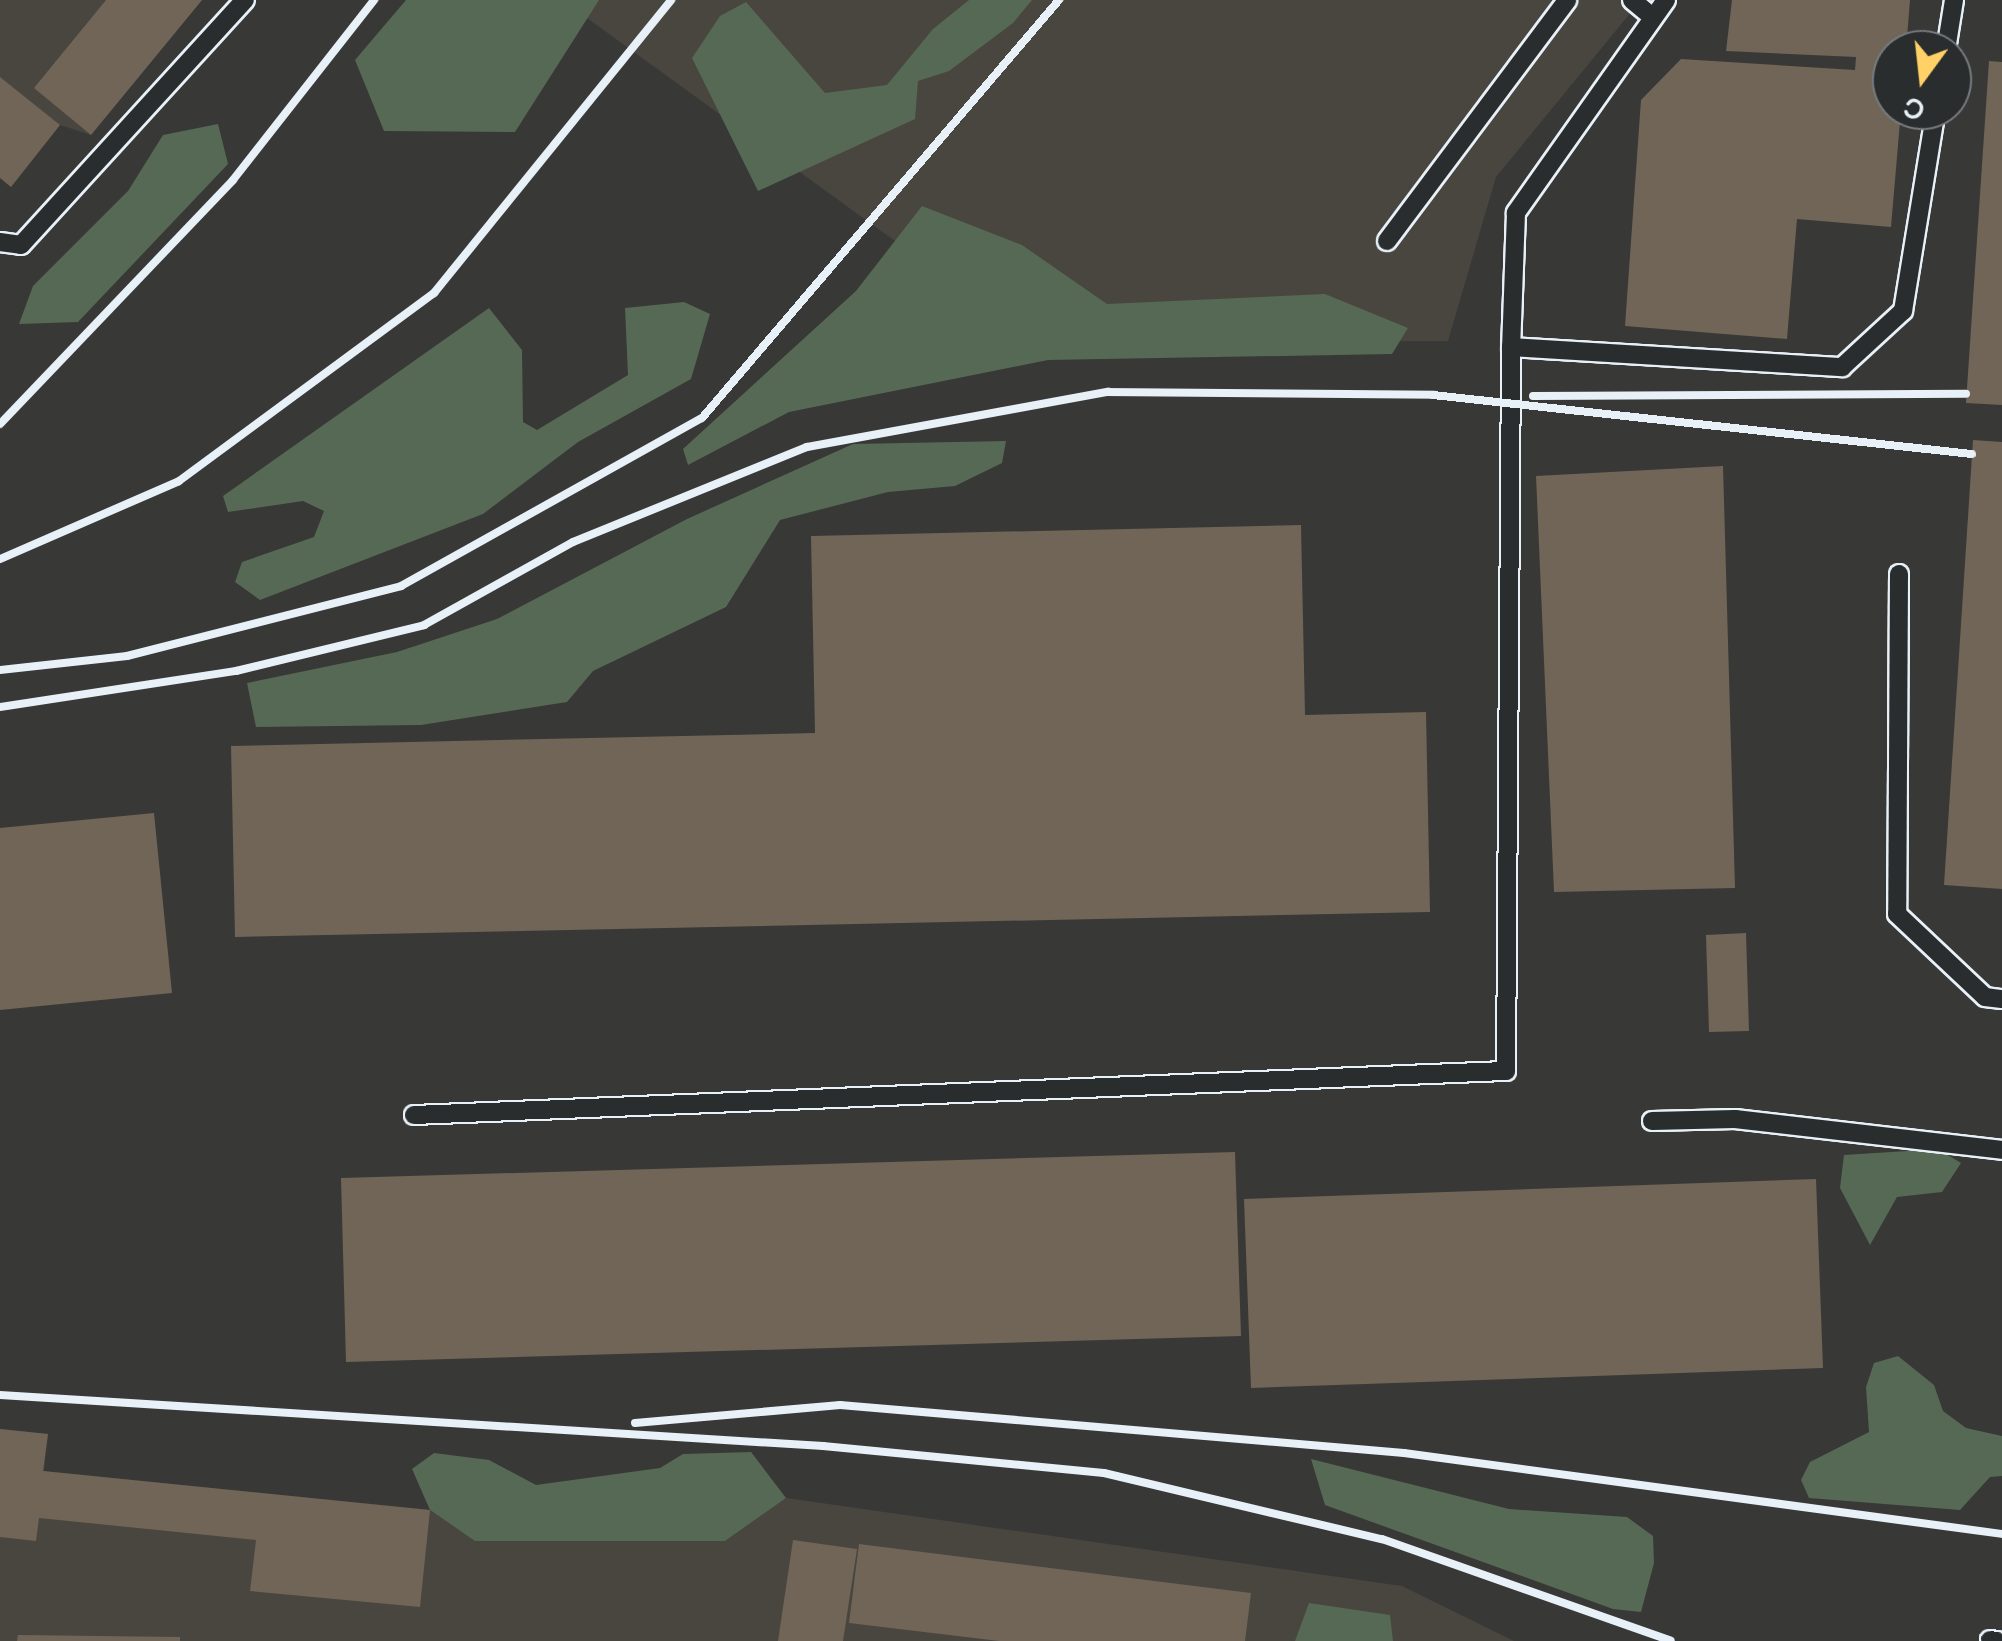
<!DOCTYPE html>
<meta charset="utf-8">
<style>
body{margin:0}
#map{position:relative;width:2002px;height:1641px;overflow:hidden;background:#383836;font-family:"Balsamiq Sans",sans-serif}
div>[style]{position:absolute}
.built>*{inset:0;background:#494640}
.green>*{inset:0;background:#566954}
.building>*{inset:0;background:#706557}
.roads{filter:drop-shadow(2px 0 #e8f1f8) drop-shadow(-2px 0 #e8f1f8) drop-shadow(0 2px #e8f1f8) drop-shadow(0 -2px #e8f1f8)}
.service>*{height:18px;margin:-9px;padding:0 9px;transform-origin:9px;border-radius:9px;background:#2a2d2e}
.rail>*{height:8px;margin:-4px;padding:0 4px;transform-origin:4px;border-radius:4px;background:#e8f1f8}
span{translate:-50% -50%;white-space:nowrap;text-align:center;line-height:1.15;-webkit-text-stroke:9px #2a2d2e;paint-order:stroke}
.north{position:absolute;left:1872px;top:30px;width:100px;height:100px;box-sizing:border-box;background:#2a2d2e;border:2px solid #767b7f;border-radius:50%;rotate:195deg;font-size:28px;font-weight:700;line-height:40px;text-align:center;color:#e8f1f8}
.north::after{content:'';display:block;margin:auto;width:35px;height:45px;background:#ffd166;clip-path:polygon(50% 0,100% 100%,50% 72%,0 100%)}
</style>
<div id="map">
<div class="built">
<div style="clip-path:polygon(0 0,202px 0,91px 135px,60px 125px,11px 187px,0 178px)"></div>
<div style="clip-path:polygon(562px 0,1641px 0,1496px 177px,1448px 341px,1033px 341px)"></div>
<div style="clip-path:polygon(0 1429px,48px 1434px,44px 1471px,430px 1510px,476px 1541px,725px 1541px,786px 1498px,1402px 1586px,1514px 1641px,0 1641px)"></div>
</div>
<div class="green">
<div style="clip-path:polygon(406px 0,599px 0,515px 132px,384px 131px,355px 60px)"></div>
<div style="clip-path:polygon(969px 0,1032px 0,1013px 23px,949px 71px,918px 81px,915px 119px,758px 191px,692px 58px,720px 16px,746px 2px,825px 93px,887px 85px,933px 29px)"></div>
<div style="clip-path:polygon(218px 124px,228px 164px,78px 322px,19px 324px,33px 286px,128px 191px,163px 135px)"></div>
<div style="clip-path:polygon(922px 206px,1022px 245px,1107px 304px,1325px 294px,1408px 328px,1392px 354px,1048px 360px,789px 412px,688px 465px,683px 449px,856px 291px)"></div>
<div style="clip-path:polygon(684px 302px,710px 314px,691px 379px,578px 442px,483px 514px,260px 600px,235px 582px,242px 562px,314px 537px,324px 511px,303px 501px,228px 512px,223px 496px,489px 308px,522px 350px,523px 422px,537px 430px,628px 375px,625px 308px)"></div>
<div style="clip-path:polygon(1006px 441px,1002px 463px,955px 486px,888px 492px,780px 520px,726px 607px,593px 671px,567px 702px,421px 725px,256px 727px,247px 683px,397px 652px,497px 619px,687px 519px,853px 444px)"></div>
<div style="clip-path:polygon(1938px 1149px,1961px 1163px,1942px 1192px,1897px 1197px,1870px 1245px,1840px 1188px,1844px 1155px)"></div>
<div style="clip-path:polygon(1898px 1356px,1934px 1385px,1943px 1411px,1966px 1428px,2002px 1436px,2002px 1476px,1990px 1477px,1960px 1510px,1809px 1498px,1801px 1480px,1810px 1462px,1869px 1432px,1866px 1387px,1874px 1363px)"></div>
<div style="clip-path:polygon(751px 1452px,786px 1498px,725px 1541px,475px 1541px,430px 1510px,412px 1469px,434px 1453px,489px 1460px,536px 1485px,660px 1468px,683px 1454px)"></div>
<div style="clip-path:polygon(1311px 1459px,1509px 1509px,1627px 1517px,1653px 1536px,1654px 1563px,1641px 1612px,1613px 1609px,1325px 1505px)"></div>
<div style="clip-path:polygon(1309px 1603px,1390px 1615px,1393px 1641px,1295px 1641px)"></div>
</div>
<div class="building">
<div style="clip-path:polygon(106px 0,202px 0,91px 135px,34px 88px)"></div>
<div style="clip-path:polygon(1732px 0,1910px 0,1906px 50px,1892px 50px,1892px 110px,1901px 110px,1891px 227px,1797px 219px,1787px 339px,1625px 326px,1641px 100px,1681px 59px,1855px 70px,1856px 57px,1726px 51px)"></div>
<div style="clip-path:polygon(1989px 61px,2002px 62px,2002px 405px,1966px 403px)"></div>
<div style="clip-path:polygon(0 77px,60px 125px,11px 187px,0 178px)"></div>
<div style="clip-path:polygon(1973px 440px,2002px 442px,2002px 889px,1944px 885px)"></div>
<div style="clip-path:polygon(1723px 466px,1735px 888px,1554px 892px,1536px 476px)"></div>
<div style="clip-path:polygon(1301px 525px,1305px 715px,1426px 712px,1430px 912px,235px 937px,231px 746px,815px 733px,811px 536px)"></div>
<div style="clip-path:polygon(154px 813px,172px 993px,0 1010px,0 828px)"></div>
<div style="clip-path:polygon(1746px 933px,1749px 1031px,1709px 1032px,1706px 935px)"></div>
<div style="clip-path:polygon(1235px 1152px,1241px 1336px,346px 1362px,341px 1178px)"></div>
<div style="clip-path:polygon(1816px 1179px,1823px 1368px,1251px 1388px,1244px 1199px)"></div>
<div style="clip-path:polygon(0 1429px,48px 1434px,43px 1471px,430px 1510px,420px 1607px,250px 1591px,256px 1540px,39px 1518px,36px 1541px,0 1537px)"></div>
<div style="clip-path:polygon(793px 1540px,857px 1549px,843px 1641px,778px 1641px)"></div>
<div style="clip-path:polygon(859px 1544px,1251px 1593px,1245px 1641px,999px 1641px,849px 1623px)"></div>
<div style="clip-path:polygon(18px 1635px,180px 1637px,180px 1641px,17px 1641px)"></div>
</div>
<div class="roads">
<div class="service">
<div style="left:1632px;top:0;width:26px;rotate:40deg"></div>
<div style="left:1666px;top:0;width:261px;rotate:125.2deg"></div>
<div style="left:1516px;top:213px;width:134px;rotate:92.1deg"></div>
<div style="left:1511px;top:347px;width:332px;rotate:3.5deg"></div>
<div style="left:1842px;top:367px;width:83px;rotate:-42.6deg"></div>
<div style="left:1903px;top:311px;width:204px;rotate:-80.7deg"></div>
<div style="left:1946px;top:50px;width:51px;rotate:-80.9deg"></div>
<div style="left:1387px;top:241px;width:301px;rotate:-53.2deg"></div>
<div style="left:0;top:242px;width:21px;rotate:8deg"></div>
<div style="left:21px;top:245px;width:332px;rotate:-47.6deg"></div>
<div style="left:1899px;top:574px;width:340px;rotate:90.3deg"></div>
<div style="left:1897px;top:914px;width:121px;rotate:43.3deg"></div>
<div style="left:1985px;top:997px;width:17px;rotate:7deg"></div>
<div style="left:414px;top:1115px;width:1093px;rotate:-2.31deg"></div>
<div style="left:1506px;top:1071px;width:724px;rotate:-89.6deg"></div>
<div style="left:1652px;top:1121px;width:83px;rotate:-1.4deg"></div>
<div style="left:1735px;top:1119px;width:269px;rotate:6.6deg"></div>
<div style="left:1990px;top:1640px;width:7px;rotate:8deg"></div>
</div>
</div>
<div class="rail">
<div style="left:1533px;top:396px;width:433px;rotate:-0.3deg"></div>
<div style="left:0;top:424px;width:337px;rotate:-46.3deg"></div>
<div style="left:233px;top:180px;width:229px;rotate:-51.9deg"></div>
<div style="left:0;top:559px;width:195px;rotate:-23.5deg"></div>
<div style="left:179px;top:481px;width:317px;rotate:-36.4deg"></div>
<div style="left:434px;top:293px;width:377px;rotate:-51deg"></div>
<div style="left:0;top:670px;width:128px;rotate:-6.3deg"></div>
<div style="left:127px;top:656px;width:283px;rotate:-14.3deg"></div>
<div style="left:401px;top:586px;width:345px;rotate:-29.2deg"></div>
<div style="left:702px;top:418px;width:550px;rotate:-49.5deg"></div>
<div style="left:0;top:707px;width:239px;rotate:-8.7deg"></div>
<div style="left:236px;top:671px;width:194px;rotate:-13.7deg"></div>
<div style="left:424px;top:625px;width:171px;rotate:-29.1deg"></div>
<div style="left:573px;top:542px;width:253px;rotate:-22.1deg"></div>
<div style="left:807px;top:447px;width:306px;rotate:-10.4deg"></div>
<div style="left:1108px;top:392px;width:325px;rotate:0.5deg"></div>
<div style="left:1433px;top:395px;width:542px;rotate:6.25deg"></div>
<div style="left:0;top:1395px;width:825px;rotate:3.55deg"></div>
<div style="left:823px;top:1446px;width:282px;rotate:5.5deg"></div>
<div style="left:1104px;top:1473px;width:286px;rotate:13.4deg"></div>
<div style="left:1382px;top:1539px;width:306px;rotate:19.4deg"></div>
<div style="left:635px;top:1423px;width:206px;rotate:-5deg"></div>
<div style="left:840px;top:1405px;width:566px;rotate:4.86deg"></div>
<div style="left:1404px;top:1453px;width:603px;rotate:7.71deg"></div>
</div>
<div class="north">С</div>
</div>
